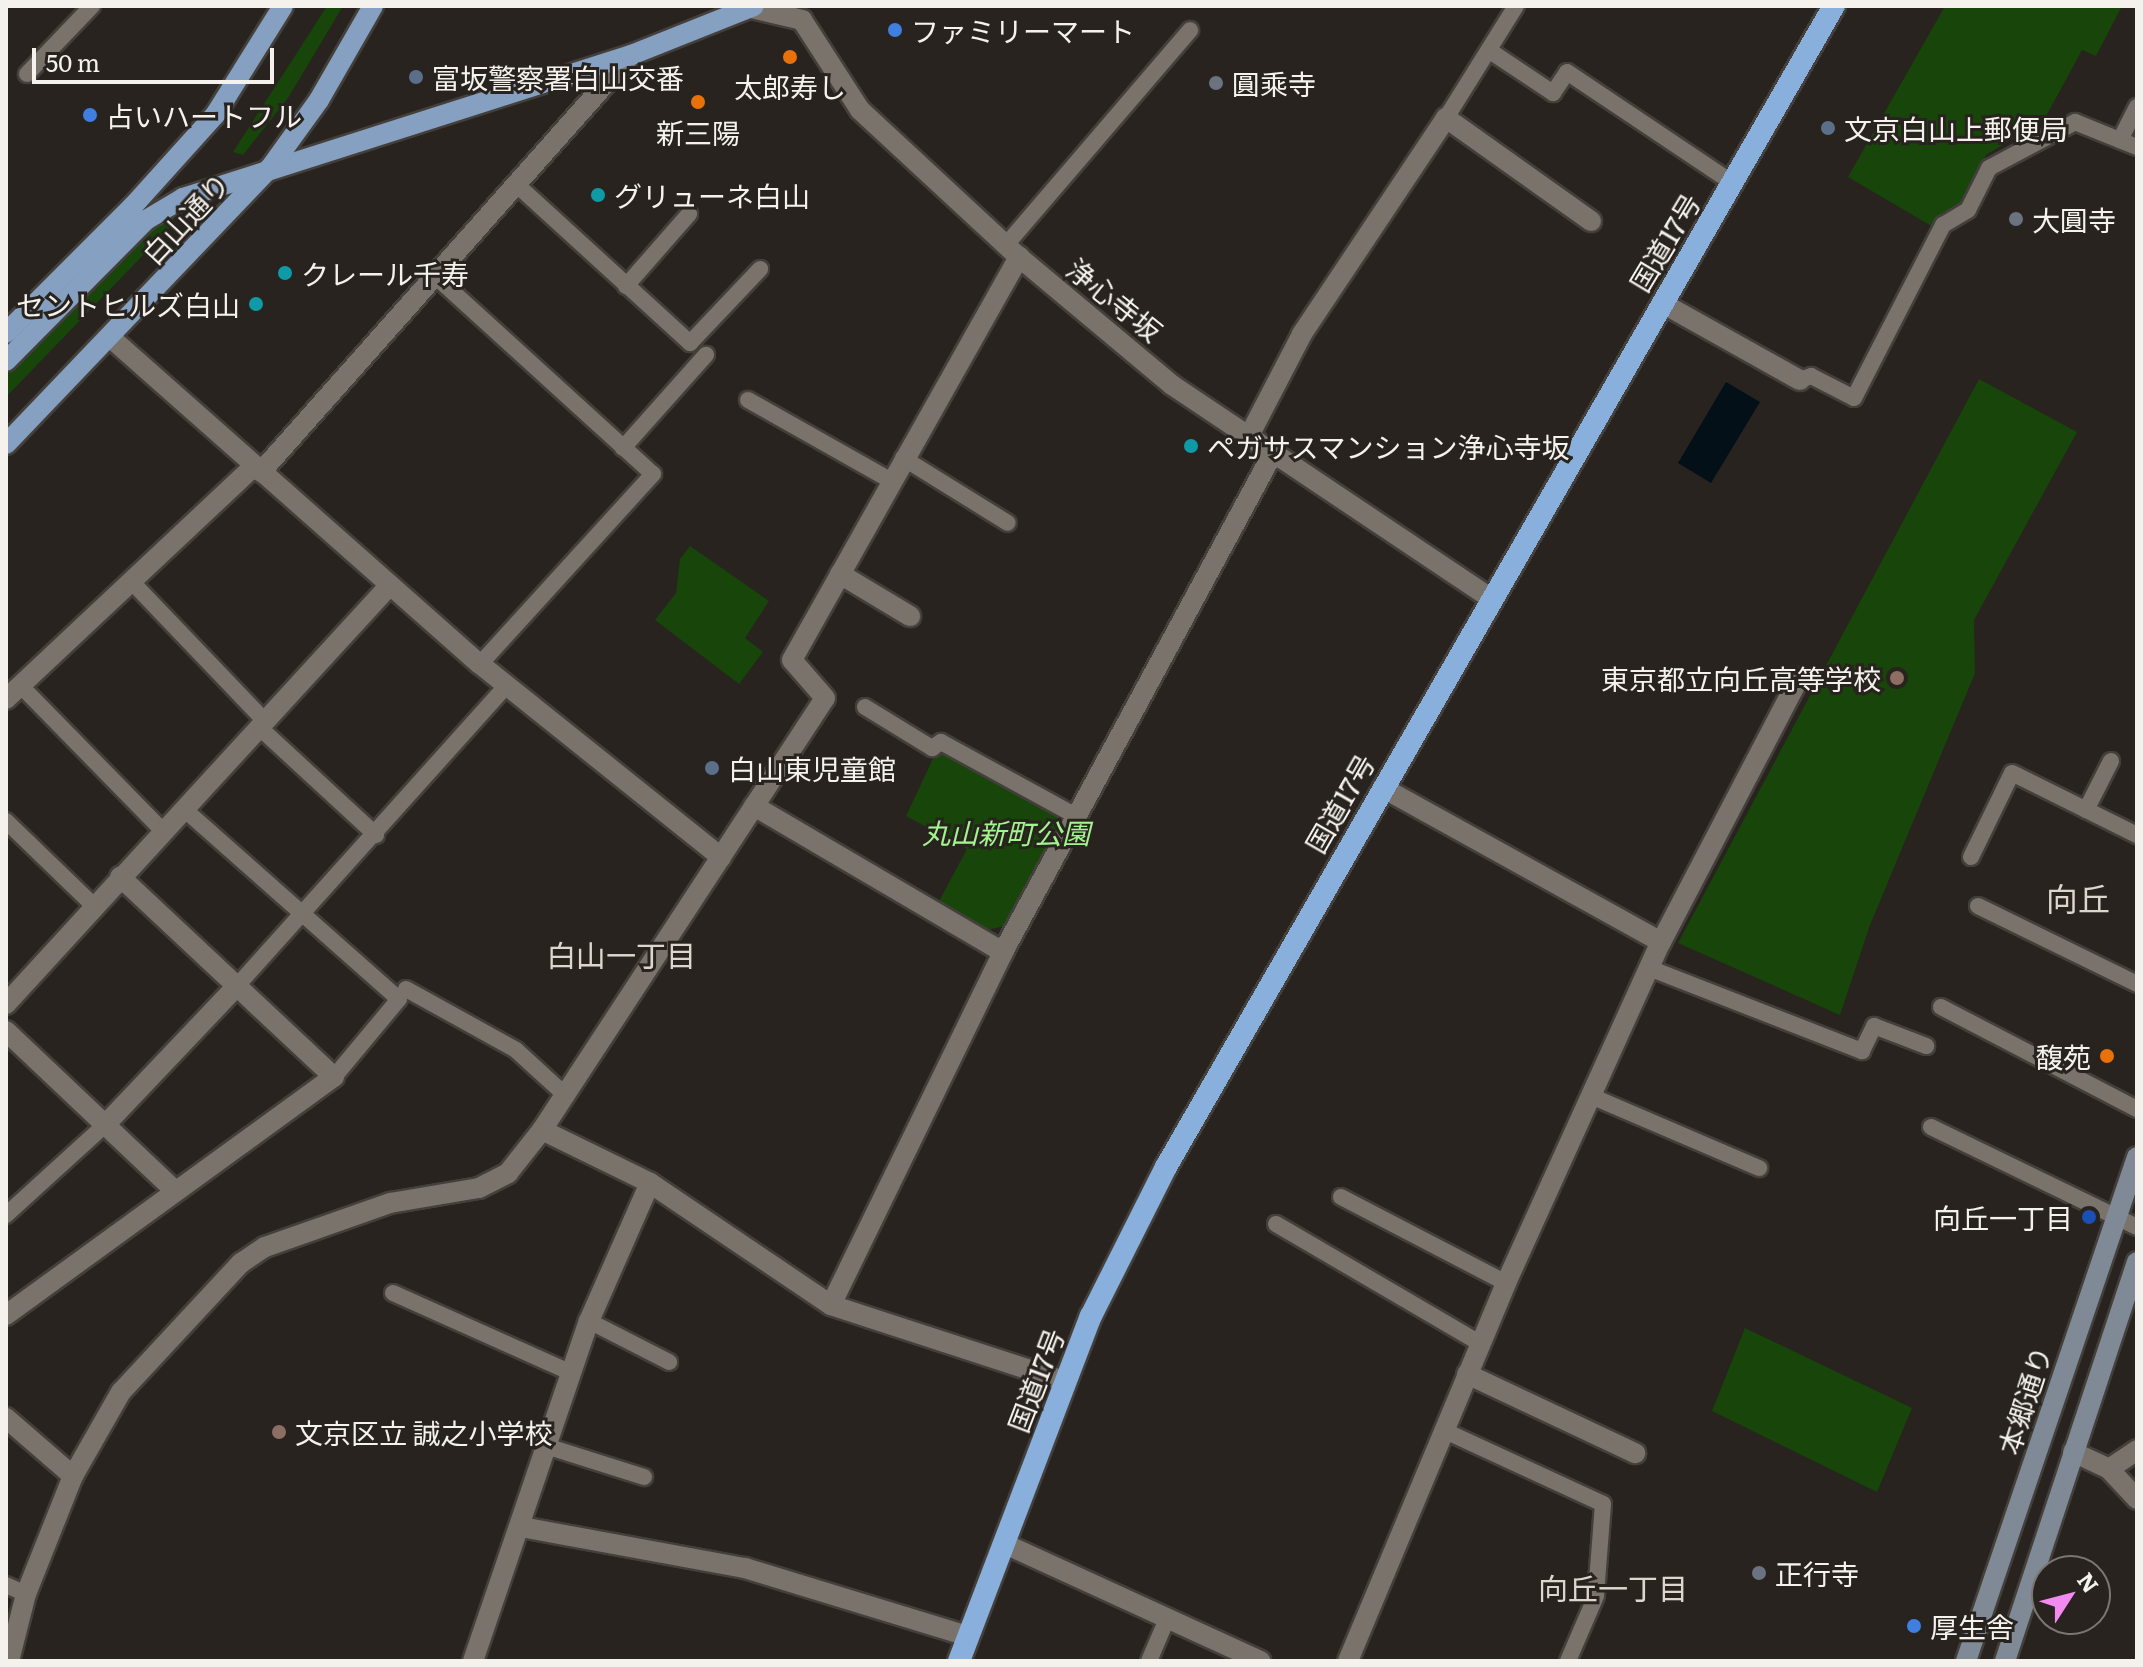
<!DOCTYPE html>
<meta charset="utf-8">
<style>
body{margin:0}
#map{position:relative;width:2143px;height:1667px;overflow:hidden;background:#28231e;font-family:Literata,"Noto Sans JP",serif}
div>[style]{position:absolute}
.green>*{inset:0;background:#17450a}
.water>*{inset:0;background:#041018}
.roads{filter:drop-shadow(2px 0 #433f3b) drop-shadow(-2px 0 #433f3b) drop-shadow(0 2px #433f3b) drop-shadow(0 -2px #433f3b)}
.service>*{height:16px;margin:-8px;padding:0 8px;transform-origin:8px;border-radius:8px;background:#79736c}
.minor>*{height:20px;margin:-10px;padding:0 10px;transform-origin:10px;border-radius:10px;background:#79736c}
.tertiary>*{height:20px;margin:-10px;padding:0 10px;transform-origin:10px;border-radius:10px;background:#79736c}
.secondary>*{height:20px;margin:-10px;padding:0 10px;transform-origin:10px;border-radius:10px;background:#7f8a96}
.primary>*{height:20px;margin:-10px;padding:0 10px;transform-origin:10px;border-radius:10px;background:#85a0c0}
.trunk>*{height:22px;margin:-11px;padding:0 11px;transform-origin:11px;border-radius:11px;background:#89afdc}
.dots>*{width:22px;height:22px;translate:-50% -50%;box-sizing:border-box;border:4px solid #28231e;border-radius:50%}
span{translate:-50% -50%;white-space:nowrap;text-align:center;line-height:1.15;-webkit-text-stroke:6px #28231e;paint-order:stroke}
.poi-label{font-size:28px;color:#f5f2ee}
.left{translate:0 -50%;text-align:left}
.right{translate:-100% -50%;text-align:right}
.street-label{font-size:28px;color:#f5f2ee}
.park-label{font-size:28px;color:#a2f48f;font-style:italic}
.neighbourhood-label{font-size:30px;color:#dcd6ce}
.quarter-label{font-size:32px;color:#dcd6ce}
.frame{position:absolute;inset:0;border:8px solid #f5f2ee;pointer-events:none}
.north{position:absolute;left:2031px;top:1555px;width:80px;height:80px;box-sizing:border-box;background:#28231e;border:2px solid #7a7671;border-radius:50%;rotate:54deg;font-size:22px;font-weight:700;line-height:32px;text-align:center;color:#f5f2ee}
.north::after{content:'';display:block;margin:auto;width:28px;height:36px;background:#f38af2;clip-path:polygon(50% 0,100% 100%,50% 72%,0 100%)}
.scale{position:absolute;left:32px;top:48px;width:242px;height:36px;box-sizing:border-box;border:4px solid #f5f2ee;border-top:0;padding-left:10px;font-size:24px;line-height:28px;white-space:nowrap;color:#f5f2ee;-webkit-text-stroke:6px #28231e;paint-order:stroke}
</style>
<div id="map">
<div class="green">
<div style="clip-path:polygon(327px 6px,343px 6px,288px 98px,243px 155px,233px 152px)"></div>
<div style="clip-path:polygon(1945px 6px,2122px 6px,2096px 56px,2082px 50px,2044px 120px,1986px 155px,1961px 206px,1933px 227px,1848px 177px)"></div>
<div style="clip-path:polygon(172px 218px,175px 222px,6px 397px,6px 376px,151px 228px)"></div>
<div style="clip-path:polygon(1979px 379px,2077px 432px,1974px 620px,1975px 673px,1870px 925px,1840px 1015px,1678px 943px)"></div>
<div style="clip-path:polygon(690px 546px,769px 601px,745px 638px,763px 652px,739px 684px,655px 620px,676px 593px,680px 559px)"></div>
<div style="clip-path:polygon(938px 748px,1063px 816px,1004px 926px,988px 930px,938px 903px,967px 849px,906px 816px)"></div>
<div style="clip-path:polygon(1745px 1328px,1912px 1408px,1877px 1492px,1712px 1411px)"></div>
</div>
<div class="water">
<div style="clip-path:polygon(1726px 382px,1760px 402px,1711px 483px,1678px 463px)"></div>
</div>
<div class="roads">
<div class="service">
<div style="left:1490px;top:51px;width:76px;rotate:33.7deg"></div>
<div style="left:1553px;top:93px;width:25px;rotate:-56deg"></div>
<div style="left:1567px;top:72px;width:201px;rotate:33.8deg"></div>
<div style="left:27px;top:74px;width:94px;rotate:-46.3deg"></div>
<div style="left:1446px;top:118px;width:132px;rotate:-58deg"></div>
<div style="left:2120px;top:140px;width:37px;rotate:-63deg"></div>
<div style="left:516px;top:184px;width:236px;rotate:42.4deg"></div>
<div style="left:690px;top:343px;width:102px;rotate:-46.6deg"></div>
<div style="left:1006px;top:245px;width:283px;rotate:-49.4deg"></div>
<div style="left:433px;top:274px;width:297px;rotate:42.3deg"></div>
<div style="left:653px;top:474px;width:257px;rotate:132.3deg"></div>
<div style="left:626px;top:286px;width:96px;rotate:-48.8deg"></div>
<div style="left:1800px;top:380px;width:12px;rotate:-20deg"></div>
<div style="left:1811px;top:376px;width:48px;rotate:27.1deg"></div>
<div style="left:1854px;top:398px;width:195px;rotate:-62.8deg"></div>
<div style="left:1943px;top:225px;width:29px;rotate:-31deg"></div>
<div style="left:1968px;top:210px;width:47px;rotate:-63.4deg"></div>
<div style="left:1989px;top:168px;width:98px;rotate:-28.1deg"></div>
<div style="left:2075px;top:122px;width:67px;rotate:22deg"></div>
<div style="left:748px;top:400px;width:163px;rotate:29.4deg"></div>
<div style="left:623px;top:448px;width:125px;rotate:-48.3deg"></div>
<div style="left:903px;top:458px;width:123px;rotate:31.8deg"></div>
<div style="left:132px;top:582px;width:194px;rotate:46.3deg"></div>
<div style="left:20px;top:685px;width:204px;rotate:45.6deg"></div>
<div style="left:865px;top:707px;width:79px;rotate:31.5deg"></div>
<div style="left:932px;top:748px;width:11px;rotate:-34deg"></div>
<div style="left:941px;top:742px;width:154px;rotate:28.7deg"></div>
<div style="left:260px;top:728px;width:158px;rotate:42.7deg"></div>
<div style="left:184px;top:809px;width:287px;rotate:41.5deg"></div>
<div style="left:399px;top:999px;width:102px;rotate:129.8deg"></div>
<div style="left:2086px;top:810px;width:55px;rotate:-63deg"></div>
<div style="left:6px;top:821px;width:122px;rotate:44deg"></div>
<div style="left:1971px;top:857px;width:93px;rotate:-64deg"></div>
<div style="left:2012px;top:773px;width:140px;rotate:26.4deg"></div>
<div style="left:1978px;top:906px;width:177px;rotate:26.1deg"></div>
<div style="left:1649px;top:968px;width:229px;rotate:21.3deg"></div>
<div style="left:1862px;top:1051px;width:28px;rotate:-64deg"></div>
<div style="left:1874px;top:1026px;width:56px;rotate:21deg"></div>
<div style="left:236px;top:987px;width:404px;rotate:-48.1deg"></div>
<div style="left:406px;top:989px;width:126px;rotate:29deg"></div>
<div style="left:516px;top:1050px;width:65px;rotate:42.5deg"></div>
<div style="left:1941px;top:1007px;width:221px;rotate:27.5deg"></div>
<div style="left:1591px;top:1096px;width:183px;rotate:23.2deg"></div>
<div style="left:1931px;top:1127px;width:229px;rotate:25.9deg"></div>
<div style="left:1341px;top:1197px;width:186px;rotate:27.5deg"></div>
<div style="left:6px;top:1215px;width:134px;rotate:-42.3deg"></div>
<div style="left:1276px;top:1224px;width:236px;rotate:30.3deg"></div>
<div style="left:393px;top:1293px;width:194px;rotate:24.1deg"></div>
<div style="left:589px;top:1321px;width:90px;rotate:27.1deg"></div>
<div style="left:1443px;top:1430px;width:176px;rotate:24.8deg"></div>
<div style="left:1603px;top:1504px;width:92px;rotate:94.4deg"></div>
<div style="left:1596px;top:1596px;width:71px;rotate:113.3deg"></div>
<div style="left:543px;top:1445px;width:106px;rotate:17.6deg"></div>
<div style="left:6px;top:1585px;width:22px;rotate:24deg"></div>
<div style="left:1149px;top:1661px;width:46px;rotate:-66.8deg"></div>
</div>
<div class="minor">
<div style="left:743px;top:6px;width:61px;rotate:13.3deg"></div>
<div style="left:802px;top:20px;width:107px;rotate:57.2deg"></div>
<div style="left:860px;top:110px;width:217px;rotate:42.8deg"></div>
<div style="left:1019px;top:257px;width:199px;rotate:39.9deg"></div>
<div style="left:1172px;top:385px;width:383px;rotate:33.8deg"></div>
<div style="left:1662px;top:303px;width:158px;rotate:29.2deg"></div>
<div style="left:111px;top:338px;width:492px;rotate:41.5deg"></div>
<div style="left:480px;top:664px;width:309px;rotate:38.7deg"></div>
<div style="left:1249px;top:436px;width:115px;rotate:-62.5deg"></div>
<div style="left:1302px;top:334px;width:260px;rotate:-56.3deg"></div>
<div style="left:1446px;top:118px;width:178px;rotate:35.4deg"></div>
<div style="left:261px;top:472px;width:557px;rotate:-48.42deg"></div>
<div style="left:840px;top:574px;width:82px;rotate:31deg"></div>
<div style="left:6px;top:699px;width:340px;rotate:-43.2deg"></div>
<div style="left:754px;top:806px;width:289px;rotate:30.4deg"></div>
<div style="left:1661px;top:942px;width:298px;rotate:-62.4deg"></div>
<div style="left:6px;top:1004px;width:567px;rotate:-47.5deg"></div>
<div style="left:6px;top:1031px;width:230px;rotate:43.4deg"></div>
<div style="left:105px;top:1125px;width:190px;rotate:-46.5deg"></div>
<div style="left:542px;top:1130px;width:120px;rotate:26.1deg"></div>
<div style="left:650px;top:1183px;width:218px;rotate:34deg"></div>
<div style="left:831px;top:1305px;width:247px;rotate:18.1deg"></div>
<div style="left:831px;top:1305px;width:393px;rotate:-64deg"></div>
<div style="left:1003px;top:952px;width:567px;rotate:-61.58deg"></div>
<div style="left:6px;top:1315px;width:405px;rotate:-36deg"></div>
<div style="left:334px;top:1077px;width:293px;rotate:-136.9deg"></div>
<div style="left:1467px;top:1374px;width:186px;rotate:25.2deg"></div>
<div style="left:6px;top:1418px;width:89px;rotate:40.9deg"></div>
<div style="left:2109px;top:1469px;width:34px;rotate:-34deg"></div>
<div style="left:521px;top:1527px;width:228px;rotate:10.4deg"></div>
<div style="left:745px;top:1568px;width:233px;rotate:17deg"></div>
<div style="left:1005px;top:1544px;width:281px;rotate:24.6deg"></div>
<div style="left:9px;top:1661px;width:69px;rotate:-75.8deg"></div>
<div style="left:26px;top:1594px;width:127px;rotate:-68.3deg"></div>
<div style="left:73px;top:1476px;width:97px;rotate:-60.3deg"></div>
<div style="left:121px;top:1392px;width:176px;rotate:-47.1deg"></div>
<div style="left:241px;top:1263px;width:29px;rotate:-34deg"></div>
<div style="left:265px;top:1247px;width:133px;rotate:-19.4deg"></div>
<div style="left:390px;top:1203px;width:90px;rotate:-9.6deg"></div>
<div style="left:479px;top:1188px;width:33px;rotate:-27deg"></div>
<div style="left:508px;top:1173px;width:55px;rotate:-51.7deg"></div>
<div style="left:542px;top:1130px;width:516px;rotate:-56.77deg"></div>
<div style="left:825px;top:698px;width:50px;rotate:-131deg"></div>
<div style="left:792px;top:660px;width:463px;rotate:-60.6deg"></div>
<div style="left:473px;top:1661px;width:359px;rotate:-71.2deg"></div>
<div style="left:589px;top:1321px;width:151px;rotate:-66.2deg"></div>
<div style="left:1348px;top:1661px;width:410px;rotate:-67.3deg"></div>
<div style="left:1506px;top:1283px;width:375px;rotate:-65.6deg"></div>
<div style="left:1661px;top:942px;width:318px;rotate:-151deg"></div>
</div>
<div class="tertiary">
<div style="left:2073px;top:1452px;width:40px;rotate:25deg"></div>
<div style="left:2109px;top:1469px;width:41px;rotate:47deg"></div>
</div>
<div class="secondary">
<div style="left:1966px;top:1661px;width:532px;rotate:-71.26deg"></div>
<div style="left:2005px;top:1661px;width:420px;rotate:-71.7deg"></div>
</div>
<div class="primary">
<div style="left:6px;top:333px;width:180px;rotate:-45deg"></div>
<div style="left:133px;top:206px;width:122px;rotate:-48deg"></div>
<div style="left:215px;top:115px;width:128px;rotate:-58deg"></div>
<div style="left:6px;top:361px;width:199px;rotate:-45.2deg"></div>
<div style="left:146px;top:220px;width:43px;rotate:-30.7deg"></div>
<div style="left:183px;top:198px;width:470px;rotate:-17.7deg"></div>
<div style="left:631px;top:55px;width:132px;rotate:-21.7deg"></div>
<div style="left:6px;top:444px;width:382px;rotate:-46.3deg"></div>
<div style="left:270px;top:168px;width:84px;rotate:-54.2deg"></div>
<div style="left:319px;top:100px;width:108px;rotate:-60.1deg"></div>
</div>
<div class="trunk">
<div style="left:959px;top:1661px;width:369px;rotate:-69.1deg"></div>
<div style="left:1091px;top:1316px;width:167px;rotate:-63.3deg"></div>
<div style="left:1166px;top:1167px;width:1339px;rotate:-60.09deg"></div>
</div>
</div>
<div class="dots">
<div style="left:895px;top:30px;background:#3f7fe0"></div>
<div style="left:790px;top:57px;background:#e8710a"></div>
<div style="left:416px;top:77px;background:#5c6f8a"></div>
<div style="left:1216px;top:83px;background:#6b7280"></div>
<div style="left:698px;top:102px;background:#e8710a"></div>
<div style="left:90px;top:115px;background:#3f7fe0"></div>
<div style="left:1828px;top:128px;background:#5c6f8a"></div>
<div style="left:598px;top:195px;background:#0f9aa8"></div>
<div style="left:2016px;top:219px;background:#6b7280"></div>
<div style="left:285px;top:273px;background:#0f9aa8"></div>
<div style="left:256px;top:304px;background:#0f9aa8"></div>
<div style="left:1191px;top:446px;background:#0f9aa8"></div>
<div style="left:1897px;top:678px;background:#8d6e63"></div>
<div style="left:712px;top:768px;background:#5c6f8a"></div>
<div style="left:2107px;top:1056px;background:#e8710a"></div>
<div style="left:2089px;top:1217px;background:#1a4fb4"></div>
<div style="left:279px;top:1432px;background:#8d6e63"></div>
<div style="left:1759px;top:1573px;background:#6b7280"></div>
<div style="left:1914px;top:1626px;background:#3f7fe0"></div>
</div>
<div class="poi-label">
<span class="left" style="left:911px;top:30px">ファミリーマート</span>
<span class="left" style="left:432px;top:77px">富坂警察署白山交番</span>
<span class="left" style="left:1232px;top:83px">圓乘寺</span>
<span style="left:790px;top:86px">太郎寿し</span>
<span class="left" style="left:106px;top:115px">占いハートフル</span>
<span class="left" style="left:1844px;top:128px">文京白山上郵便局</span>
<span style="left:698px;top:132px">新三陽</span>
<span class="left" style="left:614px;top:195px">グリューネ白山</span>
<span class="left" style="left:2032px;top:219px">大圓寺</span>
<span class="left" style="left:301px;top:273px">クレール千寿</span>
<span class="right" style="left:240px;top:304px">セントヒルズ白山</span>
<span class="left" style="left:1207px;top:446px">ペガサスマンション浄心寺坂</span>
<span class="right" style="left:1881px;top:678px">東京都立向丘高等学校</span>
<span class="left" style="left:728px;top:768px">白山東児童館</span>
<span class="right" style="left:2091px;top:1056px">馥苑</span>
<span class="right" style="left:2073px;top:1217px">向丘一丁目</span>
<span class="left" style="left:295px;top:1432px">文京区立 誠之小学校</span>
<span class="left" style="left:1775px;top:1573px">正行寺</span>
<span class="left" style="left:1930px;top:1626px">厚生舎</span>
</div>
<div class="street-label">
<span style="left:185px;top:218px;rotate:-47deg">白山通り</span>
<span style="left:1664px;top:242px;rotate:-59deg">国道17号</span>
<span style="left:1115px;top:299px;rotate:39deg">浄心寺坂</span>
<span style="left:1339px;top:803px;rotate:-60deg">国道17号</span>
<span style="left:1035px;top:1380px;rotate:-69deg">国道17号</span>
<span style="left:2024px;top:1400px;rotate:-72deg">本郷通り</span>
</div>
<div class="park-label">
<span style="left:1006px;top:832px">丸山新町公園</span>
</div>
<div class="neighbourhood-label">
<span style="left:621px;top:954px">白山一丁目</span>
<span style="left:1613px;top:1587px">向丘一丁目</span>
</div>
<div class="quarter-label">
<span style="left:2078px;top:897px">向丘</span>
</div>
<div class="frame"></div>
<div class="north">N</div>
<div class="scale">50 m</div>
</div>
